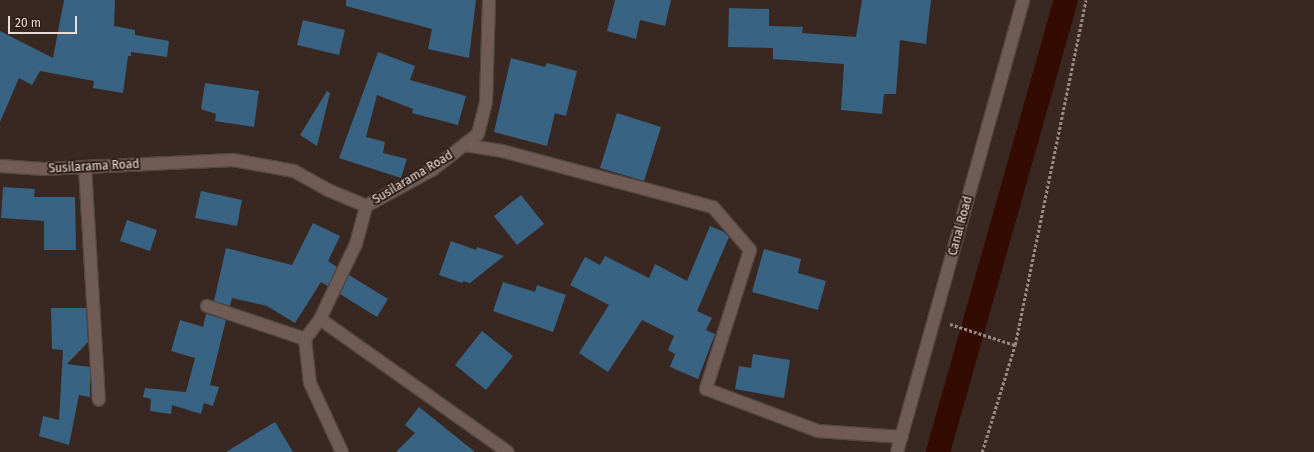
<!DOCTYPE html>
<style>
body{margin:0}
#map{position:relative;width:1314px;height:452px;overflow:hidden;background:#392822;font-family:"Fira Sans",sans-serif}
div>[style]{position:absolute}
.canal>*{height:24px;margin:-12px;padding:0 12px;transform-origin:12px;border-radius:12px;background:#340b00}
.building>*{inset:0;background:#386383}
.path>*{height:2.5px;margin-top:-1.25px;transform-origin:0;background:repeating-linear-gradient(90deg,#988985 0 3px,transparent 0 5px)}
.roads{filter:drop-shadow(1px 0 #544640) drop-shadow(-1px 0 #544640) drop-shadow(0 1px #544640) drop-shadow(0 -1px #544640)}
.minor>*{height:12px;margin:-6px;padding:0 6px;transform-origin:6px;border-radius:6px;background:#705c55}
.tertiary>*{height:12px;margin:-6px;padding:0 6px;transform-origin:6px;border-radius:6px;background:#705c55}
span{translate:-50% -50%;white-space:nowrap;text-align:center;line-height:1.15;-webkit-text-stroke:4px #2f1f18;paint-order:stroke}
.street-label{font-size:12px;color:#e8dcd8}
.scale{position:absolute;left:8px;top:16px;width:69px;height:18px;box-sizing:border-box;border:2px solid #e8dcd8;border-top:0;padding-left:5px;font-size:12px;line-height:14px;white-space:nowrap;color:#e8dcd8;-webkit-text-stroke:3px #2f1f18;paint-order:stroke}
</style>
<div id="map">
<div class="canal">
<div style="left:938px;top:452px;width:470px;rotate:-74.2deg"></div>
</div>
<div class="building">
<div style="clip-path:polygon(64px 0,115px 0,114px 26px,135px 30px,135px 35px,169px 41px,167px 57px,131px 52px,131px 56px,128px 56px,123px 93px,93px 88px,94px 81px,40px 71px,32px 85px,19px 78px,0 122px,0 31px,53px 58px)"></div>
<div style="clip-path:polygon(346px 0,476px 0,469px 58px,428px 49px,432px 29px,346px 6px)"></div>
<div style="clip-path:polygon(615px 0,671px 0,665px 26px,640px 20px,636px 39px,607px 31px)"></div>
<div style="clip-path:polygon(862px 0,931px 0,926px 44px,900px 40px,896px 94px,884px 94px,882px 114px,841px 110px,844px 64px,773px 59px,773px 48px,728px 47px,729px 8px,769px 9px,769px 26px,803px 27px,802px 33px,856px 37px)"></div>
<div style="clip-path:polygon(303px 20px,345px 30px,339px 55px,297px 45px)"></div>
<div style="clip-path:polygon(378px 52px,415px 66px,410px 80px,466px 96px,458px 125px,412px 113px,413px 109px,377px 95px,366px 137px,385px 142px,383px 153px,407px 159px,401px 178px,339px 158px)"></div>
<div style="clip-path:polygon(511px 58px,545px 67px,547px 63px,577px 71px,566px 116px,555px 113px,547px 146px,494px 132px)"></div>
<div style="clip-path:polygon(205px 83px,259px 91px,254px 127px,215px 121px,216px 114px,201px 109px)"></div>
<div style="clip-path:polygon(327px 91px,330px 93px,317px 146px,300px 135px)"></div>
<div style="clip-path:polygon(617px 113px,661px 127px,644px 181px,600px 168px)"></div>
<div style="clip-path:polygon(3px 187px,35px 189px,34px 197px,75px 197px,76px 250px,44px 250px,44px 221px,1px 218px)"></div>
<div style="clip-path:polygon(201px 191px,242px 200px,237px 226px,195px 218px)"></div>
<div style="clip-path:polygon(521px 195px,544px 224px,517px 245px,494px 216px)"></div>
<div style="clip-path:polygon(127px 220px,157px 230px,150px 251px,120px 241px)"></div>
<div style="clip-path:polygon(313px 223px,340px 236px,328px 261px,337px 267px,328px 286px,321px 282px,295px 323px,267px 306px,232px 298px,230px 306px,214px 301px,226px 248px,292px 265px)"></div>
<div style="clip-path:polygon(710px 226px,724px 232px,729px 237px,697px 311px,712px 318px,706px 330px,715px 334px,698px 379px,670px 367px,675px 354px,668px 350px,674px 336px,642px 320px,608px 372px,579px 353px,609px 305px,570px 285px,585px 257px,600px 265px,605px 256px,649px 278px,655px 264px,687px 281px)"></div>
<div style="clip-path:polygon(451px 241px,476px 250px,477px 247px,504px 256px,470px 283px,463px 281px,462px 283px,439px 275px)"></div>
<div style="clip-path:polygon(764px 249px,801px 259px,798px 273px,826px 281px,818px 310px,752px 292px)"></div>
<div style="clip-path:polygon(349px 275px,388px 299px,377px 317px,340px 294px)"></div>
<div style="clip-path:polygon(503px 282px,535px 292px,537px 285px,566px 295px,553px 332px,493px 311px)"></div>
<div style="clip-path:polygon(51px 308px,86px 308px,88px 342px,67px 364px,90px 367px,90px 397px,79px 395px,69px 445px,39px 436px,43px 416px,59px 420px,63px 350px,52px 349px)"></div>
<div style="clip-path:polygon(206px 314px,226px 320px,210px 385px,219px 387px,213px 406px,204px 403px,201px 414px,172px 405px,171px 414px,150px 411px,151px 399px,143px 397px,145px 388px,186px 392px,195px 358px,171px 351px,180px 320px,203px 327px)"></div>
<div style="clip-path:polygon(482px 331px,513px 356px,486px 390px,455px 365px)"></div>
<div style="clip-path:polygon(753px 354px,790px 360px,784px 398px,735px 389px,739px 366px,751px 368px)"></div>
<div style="clip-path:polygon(419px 407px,475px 452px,396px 452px,415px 433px,405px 425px)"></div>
<div style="clip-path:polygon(275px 422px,293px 452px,226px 452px)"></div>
</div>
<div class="path">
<div style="left:950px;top:324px;width:68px;rotate:17.9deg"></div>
<div style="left:982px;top:452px;width:112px;rotate:-72.9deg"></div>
<div style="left:1015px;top:345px;width:352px;rotate:-78.4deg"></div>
</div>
<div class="roads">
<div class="minor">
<div style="left:464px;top:145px;width:38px;rotate:9deg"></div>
<div style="left:502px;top:151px;width:218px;rotate:14.9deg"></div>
<div style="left:713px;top:207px;width:57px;rotate:49.3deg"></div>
<div style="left:750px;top:250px;width:146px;rotate:107.6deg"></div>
<div style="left:706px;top:389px;width:120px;rotate:20.6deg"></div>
<div style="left:818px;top:431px;width:84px;rotate:4.1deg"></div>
<div style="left:85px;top:167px;width:233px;rotate:86.6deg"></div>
<div style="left:207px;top:306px;width:103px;rotate:18.6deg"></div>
<div style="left:320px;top:319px;width:230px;rotate:35.3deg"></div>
<div style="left:342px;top:452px;width:76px;rotate:-114.9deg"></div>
<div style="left:310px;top:383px;width:44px;rotate:-96.5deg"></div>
<div style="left:305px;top:339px;width:25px;rotate:-53deg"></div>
<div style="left:320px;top:319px;width:83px;rotate:-64.4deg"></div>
<div style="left:356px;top:244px;width:39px;rotate:-75deg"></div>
<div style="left:897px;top:452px;width:469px;rotate:-74.4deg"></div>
</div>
<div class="tertiary">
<div style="left:0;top:166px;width:43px;rotate:4deg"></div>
<div style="left:43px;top:169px;width:190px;rotate:-2.7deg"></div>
<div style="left:233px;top:160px;width:62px;rotate:10.2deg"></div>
<div style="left:294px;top:171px;width:39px;rotate:29deg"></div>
<div style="left:328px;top:190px;width:41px;rotate:22.8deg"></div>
<div style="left:366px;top:206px;width:75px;rotate:-28.6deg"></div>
<div style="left:432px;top:170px;width:58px;rotate:-38deg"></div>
<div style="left:478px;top:134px;width:33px;rotate:-76deg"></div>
<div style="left:486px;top:102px;width:102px;rotate:-88.3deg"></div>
</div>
</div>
<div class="street-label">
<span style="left:94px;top:167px;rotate:-3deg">Susilarama Road</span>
<span style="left:413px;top:178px;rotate:-31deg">Susilarama Road</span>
<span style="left:961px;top:226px;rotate:-75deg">Canal Road</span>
</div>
<div class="scale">20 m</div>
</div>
